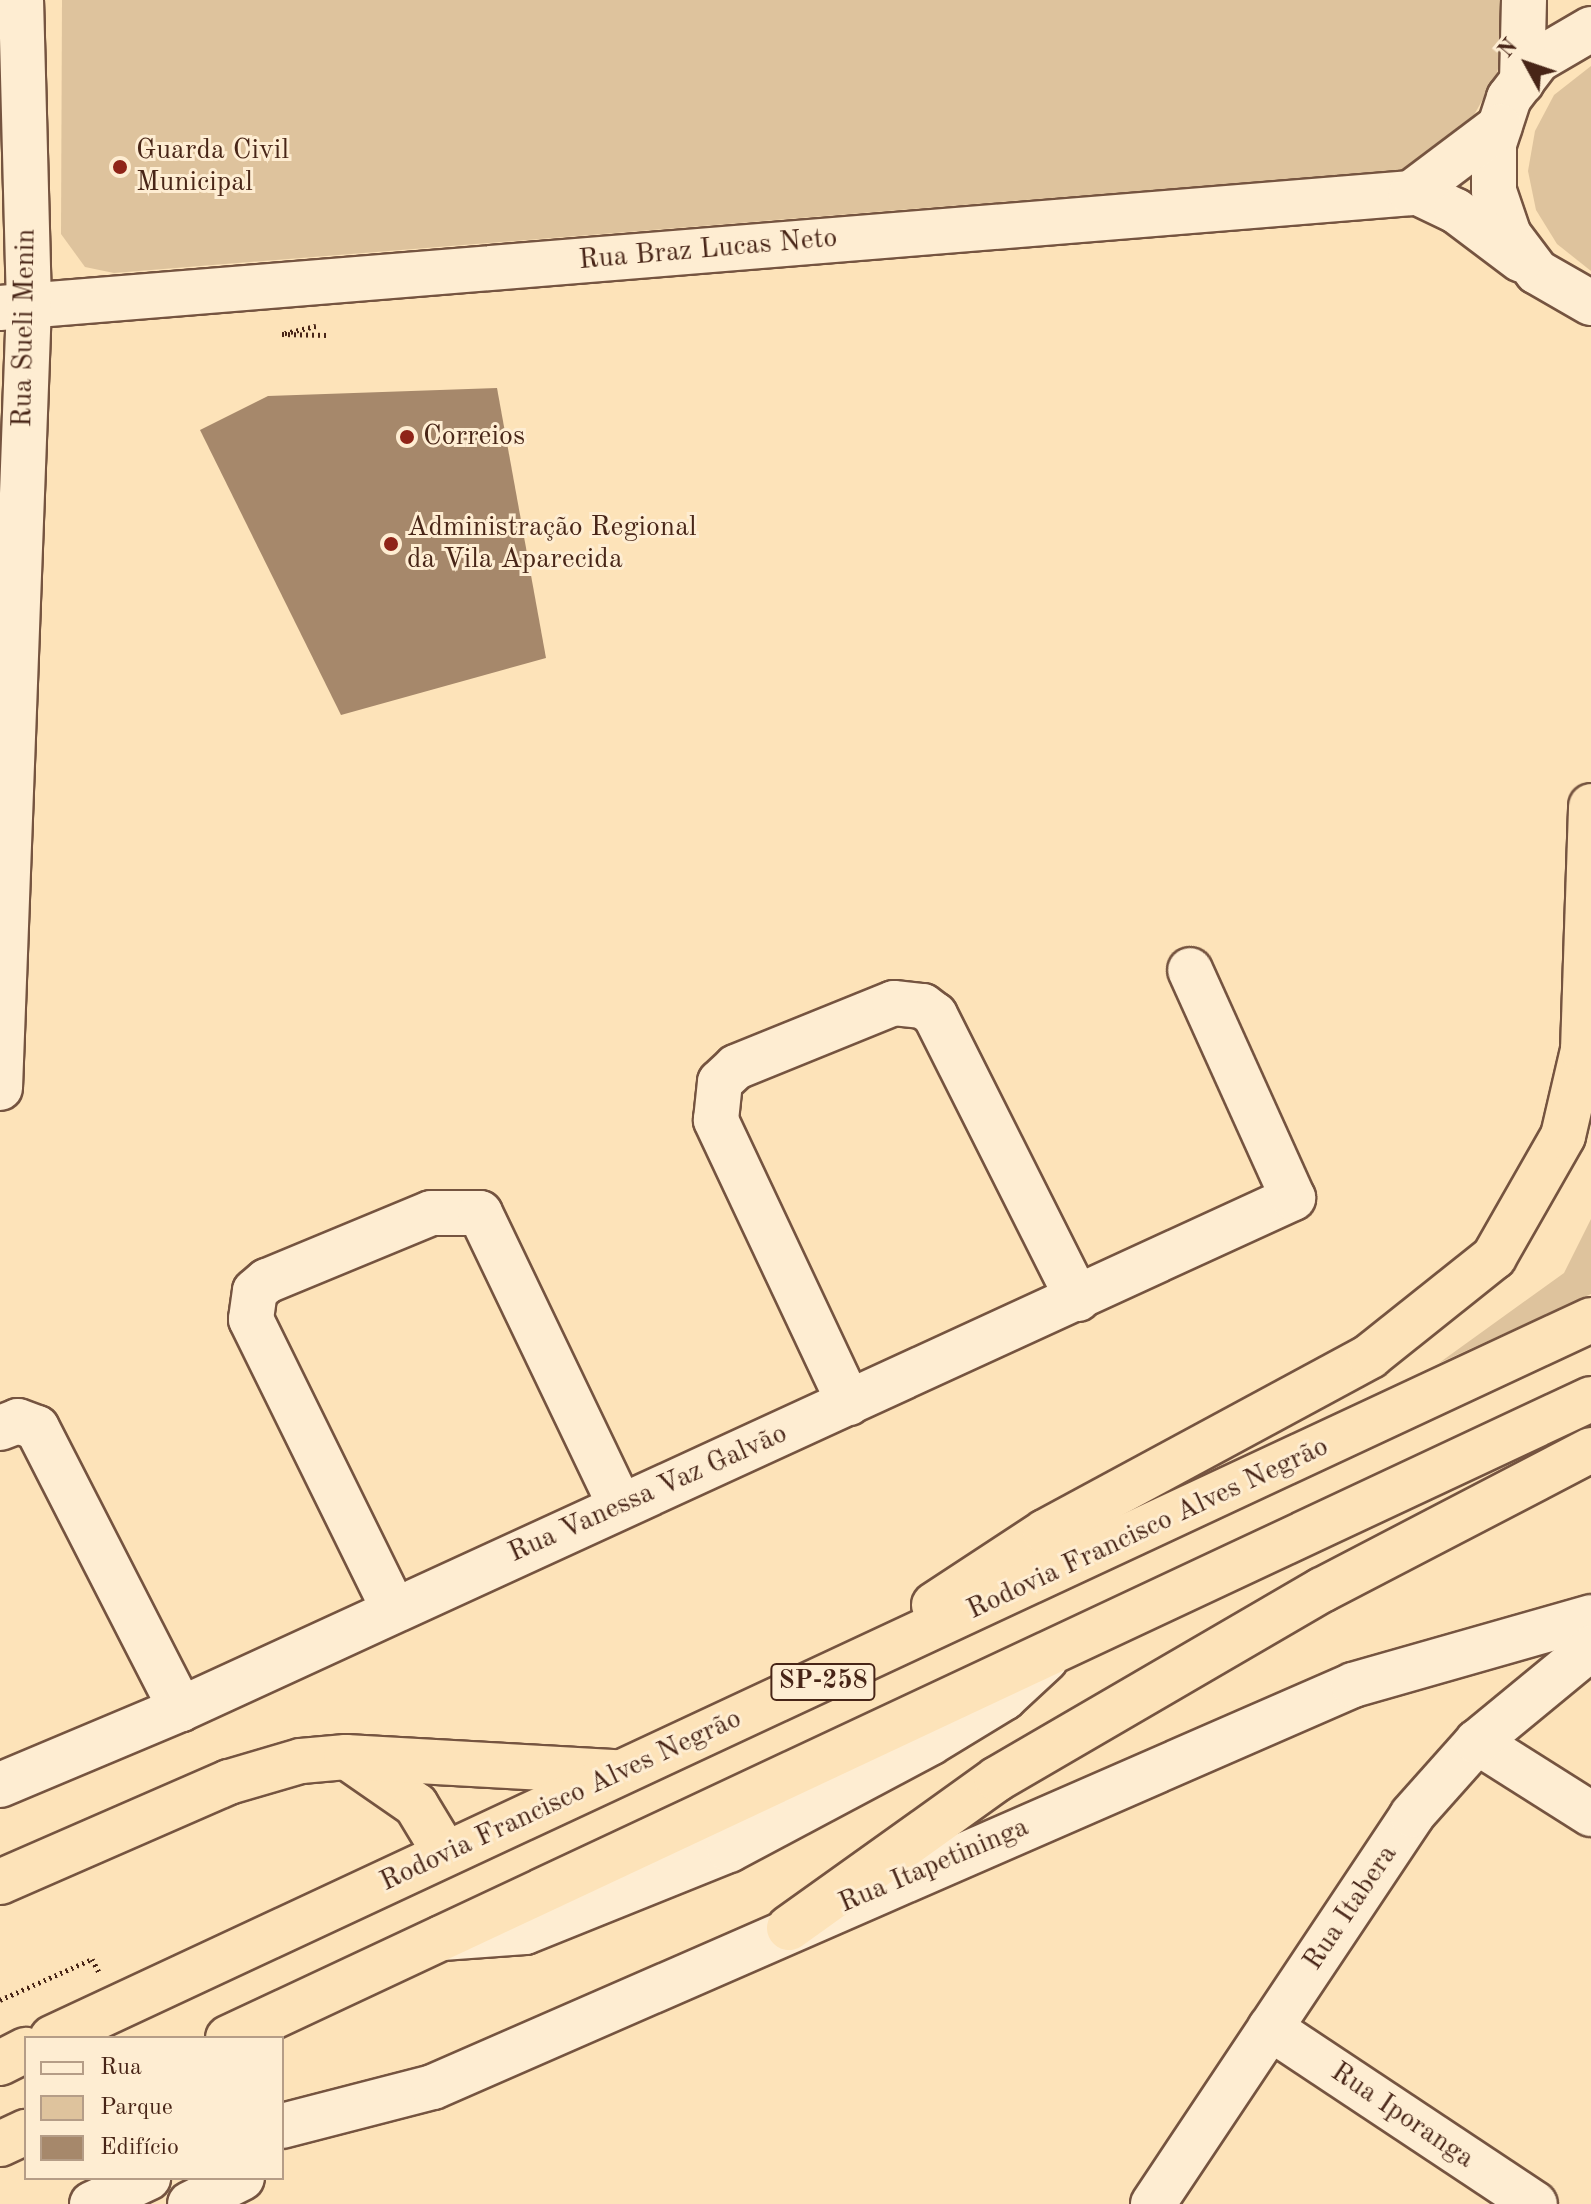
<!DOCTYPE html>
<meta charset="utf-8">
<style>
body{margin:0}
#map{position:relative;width:1591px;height:2204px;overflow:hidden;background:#fde3b9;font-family:"Old Standard TT",serif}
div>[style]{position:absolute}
.green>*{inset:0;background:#dec39d}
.building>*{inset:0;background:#a6886b}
.path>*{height:5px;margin-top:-2.5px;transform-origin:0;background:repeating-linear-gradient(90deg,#482517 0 2px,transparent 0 6px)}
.roads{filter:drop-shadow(2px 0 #755440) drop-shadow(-2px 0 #755440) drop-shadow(0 2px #755440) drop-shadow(0 -2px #755440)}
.minor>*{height:44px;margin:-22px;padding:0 22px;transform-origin:22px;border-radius:22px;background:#feedd2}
.highway>*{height:44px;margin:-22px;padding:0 22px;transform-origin:22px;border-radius:22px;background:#fde3b9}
.dots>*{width:22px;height:22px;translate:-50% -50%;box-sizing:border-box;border:4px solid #feedd2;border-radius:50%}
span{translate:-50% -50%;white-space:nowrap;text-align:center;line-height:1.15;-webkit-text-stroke:6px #feedd2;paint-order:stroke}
.shield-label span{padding:2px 6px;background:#feedd2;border:2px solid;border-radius:6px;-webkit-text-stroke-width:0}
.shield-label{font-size:26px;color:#482517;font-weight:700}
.poi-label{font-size:28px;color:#482517}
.left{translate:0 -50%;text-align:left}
.street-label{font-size:28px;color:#482517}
.legend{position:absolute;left:24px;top:2036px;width:260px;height:144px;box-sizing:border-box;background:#feedd2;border:2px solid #b59d87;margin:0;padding:10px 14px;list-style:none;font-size:24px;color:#482517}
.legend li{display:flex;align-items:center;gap:16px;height:40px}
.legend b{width:40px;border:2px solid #b59d87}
.north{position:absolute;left:1487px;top:24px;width:80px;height:80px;-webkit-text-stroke:6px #feedd2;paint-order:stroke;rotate:310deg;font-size:22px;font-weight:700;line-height:32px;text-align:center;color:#482517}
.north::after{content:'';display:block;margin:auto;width:28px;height:36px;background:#482517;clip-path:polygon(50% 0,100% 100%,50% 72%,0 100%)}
</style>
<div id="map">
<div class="green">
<div style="clip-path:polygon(62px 0,1507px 0,1508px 34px,1496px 76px,1470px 122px,1412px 169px,114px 273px,85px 267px,61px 234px)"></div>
<div style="clip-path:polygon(1591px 66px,1591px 271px,1557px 244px,1536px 210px,1528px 171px,1535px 131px,1554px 95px)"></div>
<div style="clip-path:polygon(1591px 1219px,1591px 1294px,1439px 1363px,1564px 1273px)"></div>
</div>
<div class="building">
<div style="clip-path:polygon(497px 388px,546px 658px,341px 715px,200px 430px,268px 396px)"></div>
</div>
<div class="path">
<div style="left:316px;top:326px;width:35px;rotate:167deg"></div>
<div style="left:282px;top:334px;width:45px;rotate:1.3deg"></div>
<div style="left:0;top:2000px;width:101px;rotate:-24deg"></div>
<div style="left:92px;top:1959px;width:15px;rotate:62deg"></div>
</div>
<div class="roads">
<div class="minor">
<div style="left:1591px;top:29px;width:61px;rotate:149.7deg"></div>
<div style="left:1538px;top:60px;width:48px;rotate:127.3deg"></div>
<div style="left:1509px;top:98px;width:48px;rotate:108.1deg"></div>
<div style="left:1494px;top:144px;width:47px;rotate:90deg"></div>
<div style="left:1494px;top:191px;width:46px;rotate:71.2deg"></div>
<div style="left:1509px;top:235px;width:46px;rotate:52.9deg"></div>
<div style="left:1537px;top:272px;width:62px;rotate:29.9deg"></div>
<div style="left:1522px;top:82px;width:82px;rotate:-88.6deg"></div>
<div style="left:1416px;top:192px;width:44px;rotate:25.4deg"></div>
<div style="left:1456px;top:211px;width:81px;rotate:37deg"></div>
<div style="left:0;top:308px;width:1416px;rotate:-4.66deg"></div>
<div style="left:1411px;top:193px;width:111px;rotate:-37deg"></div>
<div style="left:0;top:1088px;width:784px;rotate:-87.88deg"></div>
<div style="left:29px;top:305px;width:305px;rotate:-91.5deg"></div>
<div style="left:849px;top:1403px;width:313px;rotate:-115.2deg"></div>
<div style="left:716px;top:1120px;width:38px;rotate:-84deg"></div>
<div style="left:720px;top:1082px;width:22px;rotate:-43deg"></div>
<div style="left:736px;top:1067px;width:170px;rotate:-22.1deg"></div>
<div style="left:894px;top:1003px;width:29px;rotate:6deg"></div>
<div style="left:923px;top:1006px;width:15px;rotate:37deg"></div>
<div style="left:935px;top:1015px;width:318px;rotate:63.3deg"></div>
<div style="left:0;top:1428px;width:19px;rotate:-21deg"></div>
<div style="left:18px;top:1421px;width:20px;rotate:20deg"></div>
<div style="left:37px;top:1428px;width:316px;rotate:62.9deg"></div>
<div style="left:394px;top:1610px;width:324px;rotate:-116.2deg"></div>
<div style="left:251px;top:1319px;width:28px;rotate:-82deg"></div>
<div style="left:255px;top:1291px;width:16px;rotate:-40deg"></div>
<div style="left:267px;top:1281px;width:178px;rotate:-22.5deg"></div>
<div style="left:431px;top:1213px;width:49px"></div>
<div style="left:480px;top:1213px;width:324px;rotate:64.4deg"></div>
<div style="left:1477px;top:1742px;width:135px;rotate:32.3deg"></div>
<div style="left:0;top:1785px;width:196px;rotate:-22.8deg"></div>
<div style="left:181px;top:1709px;width:1224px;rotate:-24.68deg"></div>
<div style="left:1293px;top:1198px;width:250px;rotate:-114.3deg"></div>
<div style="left:442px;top:1938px;width:83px;rotate:-4.1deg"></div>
<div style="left:525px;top:1932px;width:220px;rotate:-21.9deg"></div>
<div style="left:729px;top:1850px;width:228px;rotate:-28deg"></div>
<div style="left:930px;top:1743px;width:87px;rotate:-31.3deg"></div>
<div style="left:1004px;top:1698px;width:57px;rotate:-42.9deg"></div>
<div style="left:1270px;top:2028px;width:318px;rotate:33.6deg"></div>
<div style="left:282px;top:2126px;width:156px;rotate:-14.5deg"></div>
<div style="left:433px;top:2087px;width:1004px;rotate:-23.6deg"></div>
<div style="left:1353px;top:1685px;width:248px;rotate:-15.9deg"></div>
<div style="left:92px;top:2204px;width:62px;rotate:-24.9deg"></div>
<div style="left:190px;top:2204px;width:58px;rotate:-26.6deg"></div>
<div style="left:1153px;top:2204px;width:467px;rotate:-56.3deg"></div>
<div style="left:1412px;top:1815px;width:98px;rotate:-48.3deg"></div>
<div style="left:1477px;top:1742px;width:148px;rotate:-39.5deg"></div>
</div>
<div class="highway">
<div style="left:934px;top:1605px;width:133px;rotate:-33.3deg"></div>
<div style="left:1045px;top:1532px;width:370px;rotate:-28.4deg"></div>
<div style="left:1370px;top:1356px;width:159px;rotate:-38.6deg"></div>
<div style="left:1494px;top:1257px;width:139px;rotate:-60.3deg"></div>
<div style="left:1563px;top:1136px;width:88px;rotate:-76.9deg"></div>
<div style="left:1583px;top:1050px;width:244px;rotate:-88.1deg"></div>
<div style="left:351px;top:1760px;width:79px;rotate:34.7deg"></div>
<div style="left:416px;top:1805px;width:56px;rotate:58.9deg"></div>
<div style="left:0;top:1882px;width:250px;rotate:-23.6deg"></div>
<div style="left:229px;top:1782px;width:75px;rotate:-16.3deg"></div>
<div style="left:301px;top:1761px;width:45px;rotate:-5.1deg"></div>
<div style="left:346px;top:1757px;width:271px;rotate:3.2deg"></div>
<div style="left:789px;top:1928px;width:256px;rotate:-35.6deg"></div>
<div style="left:997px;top:1779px;width:376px;rotate:-30.2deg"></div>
<div style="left:1322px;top:1590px;width:303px;rotate:-27.5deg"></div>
<div style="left:52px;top:2038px;width:1698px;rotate:-25.01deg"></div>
<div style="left:228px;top:2038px;width:1505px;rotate:-25.12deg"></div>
<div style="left:0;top:2063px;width:29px;rotate:-27deg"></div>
<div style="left:0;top:2144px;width:29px;rotate:-25deg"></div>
</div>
</div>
<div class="dots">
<div style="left:120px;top:167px;background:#8f2418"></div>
<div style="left:407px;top:437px;background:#8f2418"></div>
<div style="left:391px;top:544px;background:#8f2418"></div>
</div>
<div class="shield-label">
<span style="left:823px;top:1682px">SP-258</span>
</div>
<div class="poi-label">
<span class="left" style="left:136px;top:167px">Guarda Civil<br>Municipal</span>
<span class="left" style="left:423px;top:437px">Correios</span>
<span class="left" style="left:407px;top:544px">Administração Regional<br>da Vila Aparecida</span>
</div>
<div class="street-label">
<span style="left:708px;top:250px;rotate:-5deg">Rua Braz Lucas Neto</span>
<span style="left:25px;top:328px;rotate:-89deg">Rua Sueli Menin</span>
<span style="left:648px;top:1494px;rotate:-24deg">Rua Vanessa Vaz Galvão</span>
<span style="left:1148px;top:1529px;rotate:-25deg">Rodovia Francisco Alves Negrão</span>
<span style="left:561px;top:1801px;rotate:-25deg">Rodovia Francisco Alves Negrão</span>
<span style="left:934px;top:1866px;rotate:-23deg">Rua Itapetininga</span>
<span style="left:1351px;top:1908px;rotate:-56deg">Rua Itabera</span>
<span style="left:1402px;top:2116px;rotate:34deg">Rua Iporanga</span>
</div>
<ul class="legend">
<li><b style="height:10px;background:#feedd2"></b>Rua</li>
<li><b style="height:22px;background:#dec39d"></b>Parque</li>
<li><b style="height:22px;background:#a6886b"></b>Edifício</li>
</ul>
<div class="north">N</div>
</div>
